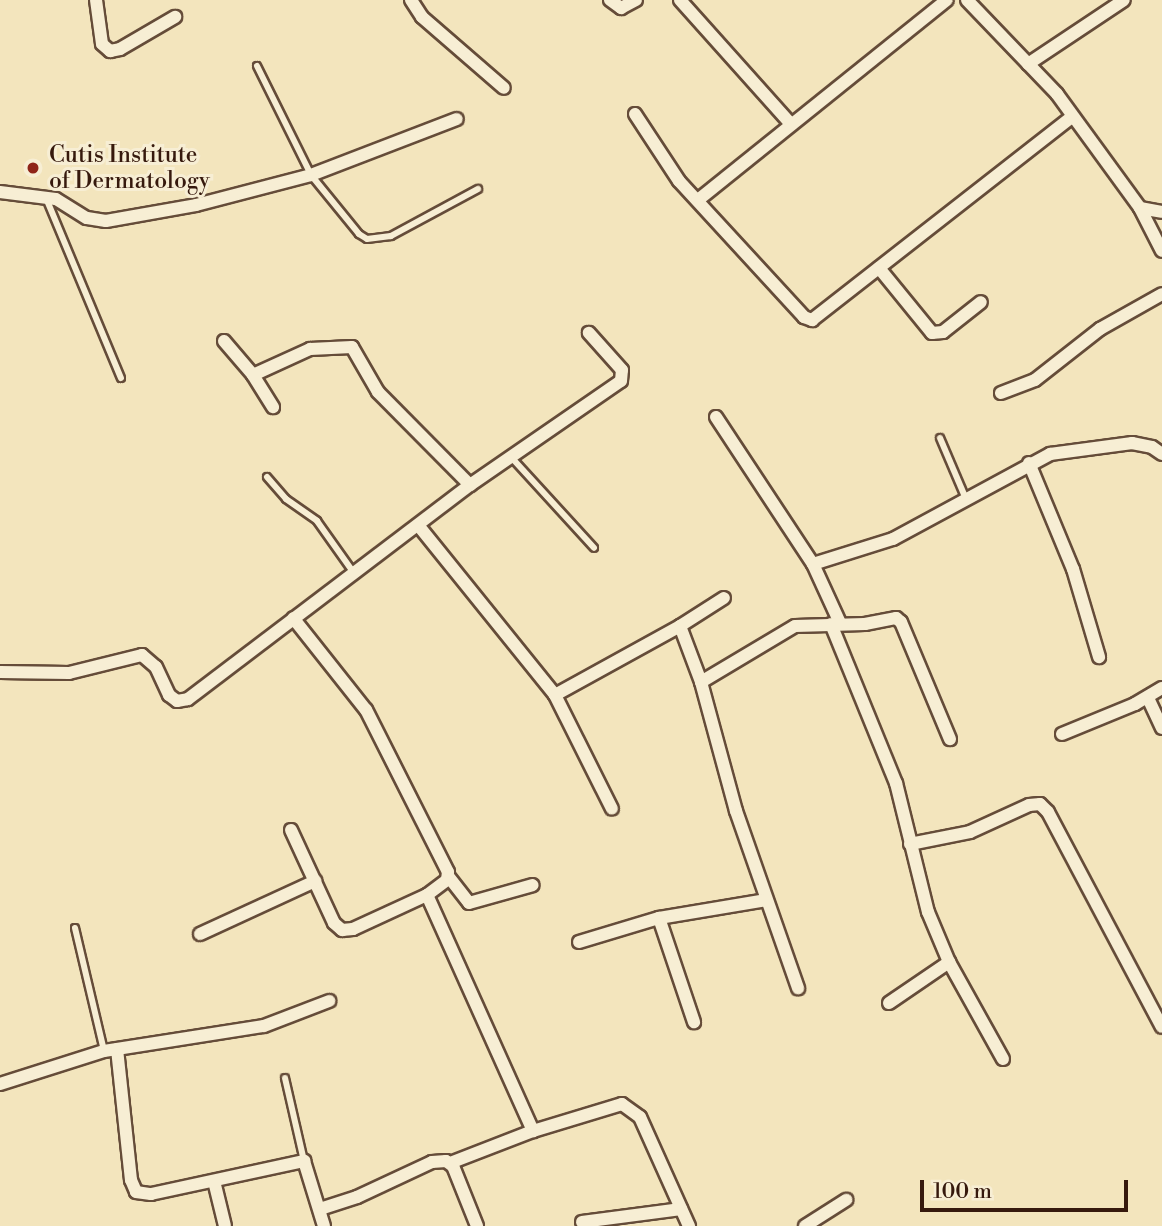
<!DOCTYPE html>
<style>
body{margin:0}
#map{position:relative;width:1162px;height:1226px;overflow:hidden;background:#f3e5bd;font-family:"Libre Bodoni",serif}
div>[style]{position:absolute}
.roads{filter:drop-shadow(2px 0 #654c39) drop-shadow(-2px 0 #654c39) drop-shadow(0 2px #654c39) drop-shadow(0 -2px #654c39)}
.lane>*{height:6px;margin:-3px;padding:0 3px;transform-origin:3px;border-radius:3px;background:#f7eed4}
.street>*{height:12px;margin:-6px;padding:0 6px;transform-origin:6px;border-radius:6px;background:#f7eed4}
.dots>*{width:19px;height:19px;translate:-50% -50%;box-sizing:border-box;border:4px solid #f7eed4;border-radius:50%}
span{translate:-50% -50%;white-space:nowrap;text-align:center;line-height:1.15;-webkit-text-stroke:6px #f7eed4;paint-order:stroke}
.poi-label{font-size:23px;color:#36190d}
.left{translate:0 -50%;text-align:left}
.scale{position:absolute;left:920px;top:1180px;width:208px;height:32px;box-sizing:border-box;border:4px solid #36190d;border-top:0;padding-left:9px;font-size:21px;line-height:24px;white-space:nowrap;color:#36190d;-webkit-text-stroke:5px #f7eed4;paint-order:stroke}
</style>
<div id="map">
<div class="roads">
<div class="lane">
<div style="left:257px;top:66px;width:122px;rotate:63.6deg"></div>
<div style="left:311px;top:175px;width:76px;rotate:50.9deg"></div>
<div style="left:359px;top:234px;width:9px;rotate:32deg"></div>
<div style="left:367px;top:239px;width:24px;rotate:-7deg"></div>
<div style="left:391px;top:236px;width:99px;rotate:-28.4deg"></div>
<div style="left:46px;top:198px;width:195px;rotate:67.4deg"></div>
<div style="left:940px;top:438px;width:66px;rotate:66.9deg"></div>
<div style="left:511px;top:457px;width:123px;rotate:47.6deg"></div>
<div style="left:267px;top:477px;width:29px;rotate:49deg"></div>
<div style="left:286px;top:499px;width:38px;rotate:35deg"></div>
<div style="left:317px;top:521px;width:64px;rotate:54.6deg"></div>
<div style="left:75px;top:928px;width:126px;rotate:76.7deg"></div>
<div style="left:285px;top:1078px;width:85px;rotate:77.1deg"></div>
</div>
<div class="street">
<div style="left:96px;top:0;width:44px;rotate:82.2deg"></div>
<div style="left:102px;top:44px;width:11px;rotate:41deg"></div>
<div style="left:110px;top:51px;width:10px;rotate:-11deg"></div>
<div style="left:120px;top:49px;width:64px;rotate:-30.2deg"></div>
<div style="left:411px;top:0;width:20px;rotate:57deg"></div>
<div style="left:422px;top:17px;width:108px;rotate:40.9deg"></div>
<div style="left:610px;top:0;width:14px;rotate:36deg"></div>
<div style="left:621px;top:8px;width:17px;rotate:-28deg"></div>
<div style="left:680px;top:0;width:166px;rotate:48.2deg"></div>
<div style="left:967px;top:0;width:130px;rotate:46.2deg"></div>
<div style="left:1057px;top:94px;width:141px;rotate:53.9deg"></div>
<div style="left:1140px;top:208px;width:48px;rotate:62.9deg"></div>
<div style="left:1028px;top:64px;width:115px;rotate:-33.7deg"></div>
<div style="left:635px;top:114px;width:80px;rotate:56.7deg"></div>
<div style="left:679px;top:181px;width:185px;rotate:47.4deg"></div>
<div style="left:804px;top:317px;width:9px;rotate:21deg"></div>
<div style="left:812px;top:320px;width:330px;rotate:-38deg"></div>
<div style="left:0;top:192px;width:56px;rotate:7.1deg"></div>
<div style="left:56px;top:199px;width:36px;rotate:32deg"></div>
<div style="left:87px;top:218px;width:19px;rotate:9deg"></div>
<div style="left:106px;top:221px;width:91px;rotate:-10.1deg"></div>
<div style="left:196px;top:205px;width:119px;rotate:-14.6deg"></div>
<div style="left:311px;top:175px;width:156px;rotate:-21deg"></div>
<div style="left:698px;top:200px;width:319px;rotate:-38.8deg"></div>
<div style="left:1140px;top:208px;width:22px;rotate:10deg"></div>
<div style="left:879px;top:268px;width:84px;rotate:50.8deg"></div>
<div style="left:932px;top:333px;width:11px;rotate:-5deg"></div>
<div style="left:943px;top:332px;width:48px;rotate:-38.3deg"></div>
<div style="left:224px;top:341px;width:45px;rotate:49.5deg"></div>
<div style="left:253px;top:375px;width:38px;rotate:58deg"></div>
<div style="left:253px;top:375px;width:63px;rotate:-24.5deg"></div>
<div style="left:310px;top:349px;width:42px;rotate:-2.7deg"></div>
<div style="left:352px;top:347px;width:52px;rotate:60deg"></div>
<div style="left:378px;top:392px;width:131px;rotate:45.3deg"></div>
<div style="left:1001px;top:393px;width:36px;rotate:-21deg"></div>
<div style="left:1035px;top:380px;width:83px;rotate:-38.1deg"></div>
<div style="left:1100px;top:329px;width:71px;rotate:-29.4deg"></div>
<div style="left:716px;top:417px;width:176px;rotate:56.6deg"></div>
<div style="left:813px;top:564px;width:65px;rotate:65.4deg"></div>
<div style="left:1029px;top:463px;width:115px;rotate:67.5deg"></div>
<div style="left:1073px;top:569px;width:92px;rotate:73.5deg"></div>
<div style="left:418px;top:525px;width:218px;rotate:51.1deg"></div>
<div style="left:555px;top:695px;width:127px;rotate:63.4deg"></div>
<div style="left:813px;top:564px;width:84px;rotate:-17.4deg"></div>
<div style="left:893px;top:539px;width:179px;rotate:-28.4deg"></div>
<div style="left:1050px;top:454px;width:83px;rotate:-7.6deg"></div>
<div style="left:1132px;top:443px;width:20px;rotate:11deg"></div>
<div style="left:1152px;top:447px;width:12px;rotate:35deg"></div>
<div style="left:831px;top:624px;width:172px;rotate:67.8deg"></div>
<div style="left:896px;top:783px;width:133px;rotate:76.1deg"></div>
<div style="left:928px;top:912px;width:54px;rotate:67.2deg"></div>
<div style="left:949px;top:962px;width:111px;rotate:60.9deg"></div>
<div style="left:680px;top:626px;width:60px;rotate:69.4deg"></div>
<div style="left:701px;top:682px;width:134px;rotate:74.8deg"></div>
<div style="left:736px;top:811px;width:188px;rotate:70.7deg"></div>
<div style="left:0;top:672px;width:69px;rotate:0.8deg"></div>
<div style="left:69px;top:673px;width:75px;rotate:-13.9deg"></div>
<div style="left:142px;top:655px;width:18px;rotate:41deg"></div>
<div style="left:156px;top:667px;width:31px;rotate:65deg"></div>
<div style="left:169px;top:695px;width:10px;rotate:37deg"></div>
<div style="left:177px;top:701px;width:11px;rotate:-10deg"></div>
<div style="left:188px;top:699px;width:354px;rotate:-37.2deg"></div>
<div style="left:470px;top:485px;width:183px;rotate:-34.6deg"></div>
<div style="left:621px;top:381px;width:11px;rotate:-85deg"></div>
<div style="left:622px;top:370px;width:50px;rotate:-131.7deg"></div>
<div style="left:701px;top:682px;width:109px;rotate:-30.8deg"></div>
<div style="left:795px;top:626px;width:70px;rotate:-1.6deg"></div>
<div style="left:865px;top:624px;width:32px;rotate:-11deg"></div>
<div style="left:896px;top:618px;width:6px;rotate:39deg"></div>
<div style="left:901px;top:622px;width:127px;rotate:67.3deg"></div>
<div style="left:555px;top:695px;width:143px;rotate:-28.9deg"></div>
<div style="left:680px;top:626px;width:52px;rotate:-32.5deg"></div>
<div style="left:1148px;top:698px;width:33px;rotate:65deg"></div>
<div style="left:1062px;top:734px;width:79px;rotate:-22.3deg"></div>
<div style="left:1135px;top:704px;width:31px;rotate:-31deg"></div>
<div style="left:291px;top:830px;width:102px;rotate:65.2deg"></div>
<div style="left:334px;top:923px;width:11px;rotate:41deg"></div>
<div style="left:342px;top:930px;width:11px;rotate:-5deg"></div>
<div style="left:353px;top:929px;width:81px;rotate:-24.7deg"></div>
<div style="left:427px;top:895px;width:25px;rotate:-37deg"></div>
<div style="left:447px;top:880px;width:8px;rotate:-83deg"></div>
<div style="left:448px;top:872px;width:182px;rotate:-116.8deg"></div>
<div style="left:366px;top:710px;width:117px;rotate:-128.4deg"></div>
<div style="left:910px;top:844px;width:61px;rotate:-11.3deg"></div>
<div style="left:970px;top:832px;width:65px;rotate:-24.6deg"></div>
<div style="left:1029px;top:805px;width:11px;rotate:-5deg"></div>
<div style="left:1040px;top:804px;width:11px;rotate:45deg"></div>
<div style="left:1048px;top:812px;width:243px;rotate:62.1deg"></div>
<div style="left:448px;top:876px;width:34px;rotate:52deg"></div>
<div style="left:469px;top:903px;width:66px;rotate:-15.7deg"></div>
<div style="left:427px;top:895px;width:259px;rotate:65.8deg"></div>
<div style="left:659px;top:918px;width:110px;rotate:71.4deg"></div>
<div style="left:200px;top:934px;width:127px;rotate:-24.7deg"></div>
<div style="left:579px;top:942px;width:84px;rotate:-16.7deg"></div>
<div style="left:659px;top:918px;width:109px;rotate:-9.5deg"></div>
<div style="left:889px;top:1003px;width:73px;rotate:-34.3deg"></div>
<div style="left:117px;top:1049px;width:132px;rotate:83.9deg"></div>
<div style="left:131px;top:1180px;width:13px;rotate:67deg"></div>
<div style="left:136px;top:1192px;width:15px;rotate:8deg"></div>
<div style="left:151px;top:1194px;width:157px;rotate:-12.2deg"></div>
<div style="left:304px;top:1161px;width:68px;rotate:72.9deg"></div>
<div style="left:0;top:1084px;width:109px;rotate:-17.6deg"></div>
<div style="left:104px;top:1051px;width:162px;rotate:-8.9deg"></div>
<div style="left:264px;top:1026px;width:70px;rotate:-21deg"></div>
<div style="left:450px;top:1163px;width:89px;rotate:-21.1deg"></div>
<div style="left:533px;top:1131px;width:93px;rotate:-16.9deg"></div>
<div style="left:622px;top:1104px;width:22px;rotate:36deg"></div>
<div style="left:640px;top:1117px;width:120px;rotate:65.8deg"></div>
<div style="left:214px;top:1181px;width:46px;rotate:76.3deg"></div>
<div style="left:320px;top:1209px;width:39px;rotate:-18deg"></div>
<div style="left:357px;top:1197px;width:83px;rotate:-25deg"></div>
<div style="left:432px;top:1162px;width:14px;rotate:-4deg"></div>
<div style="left:446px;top:1161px;width:9px;rotate:36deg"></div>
<div style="left:453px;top:1166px;width:65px;rotate:68.2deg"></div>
<div style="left:582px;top:1222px;width:100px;rotate:-7.5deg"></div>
<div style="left:805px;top:1226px;width:49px;rotate:-32.4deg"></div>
</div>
</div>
<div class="dots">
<div style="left:33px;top:168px;background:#8f2418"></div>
</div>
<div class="poi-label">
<span class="left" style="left:49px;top:168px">Cutis Institute<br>of Dermatology</span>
</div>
<div class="scale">100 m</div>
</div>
